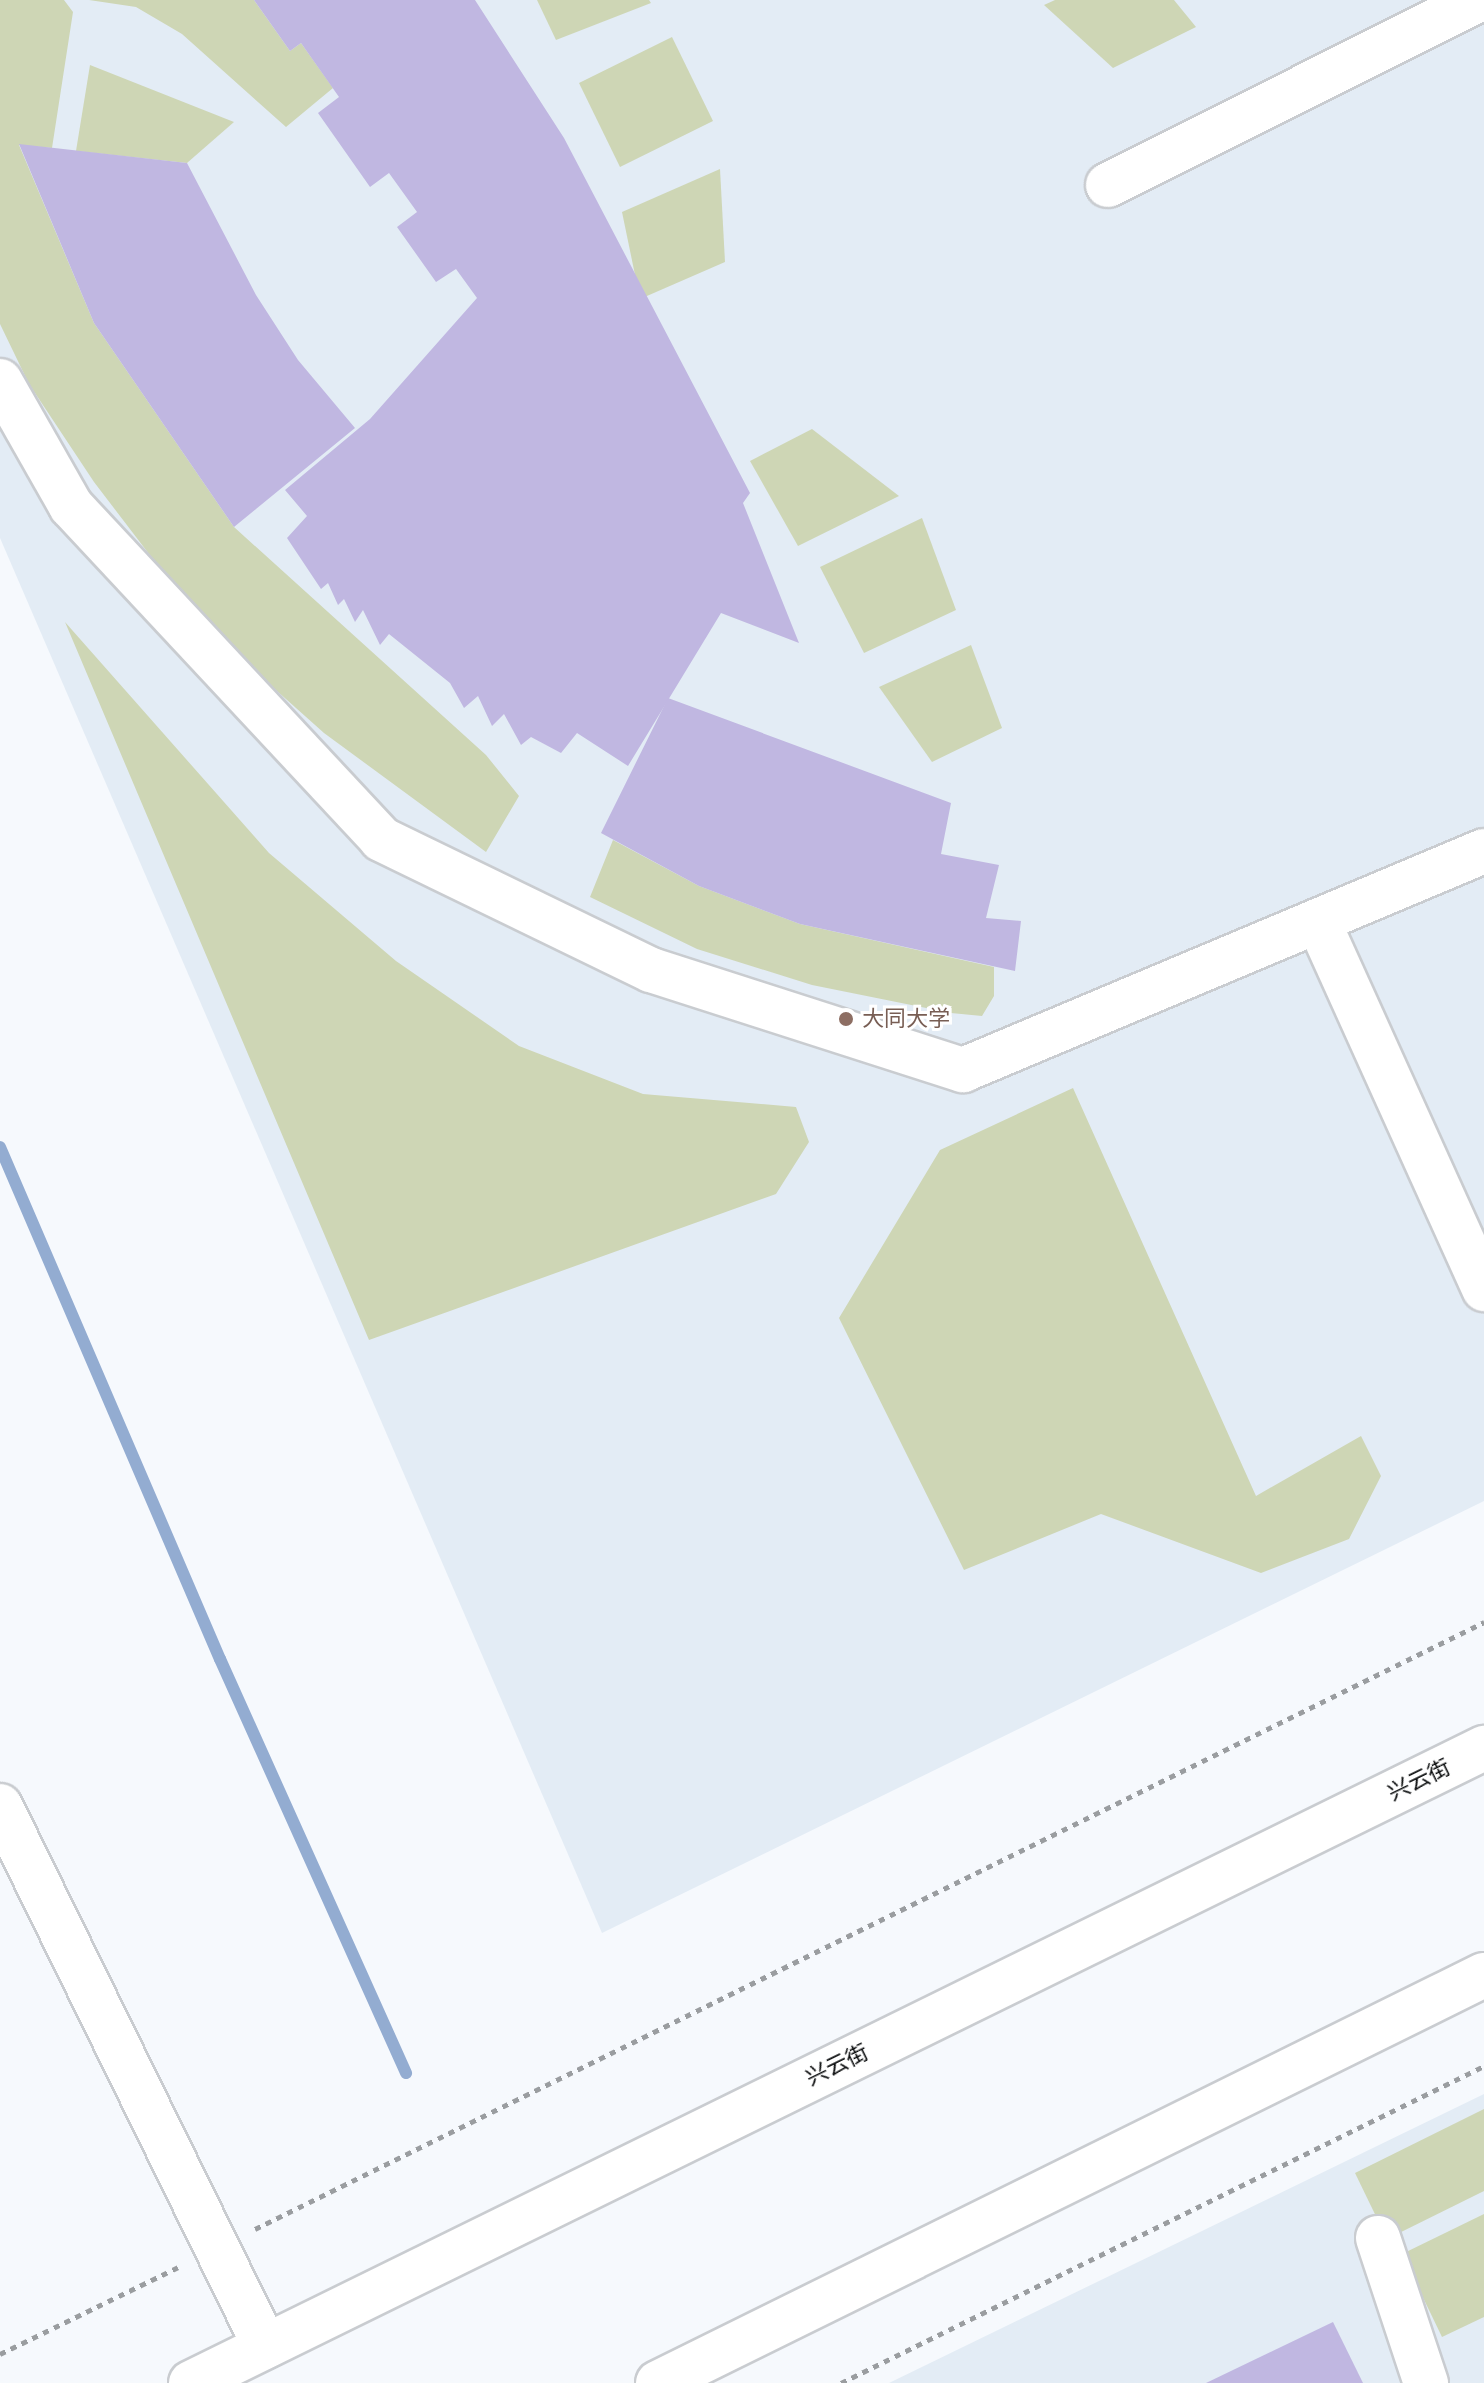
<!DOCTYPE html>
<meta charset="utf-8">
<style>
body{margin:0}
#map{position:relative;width:1484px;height:2383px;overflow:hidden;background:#f6f9fd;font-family:"Roboto Serif","Noto Sans SC",serif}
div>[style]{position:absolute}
.built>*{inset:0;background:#e3ecf5}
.green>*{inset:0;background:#ced6b5}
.stream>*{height:12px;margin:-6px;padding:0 6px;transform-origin:6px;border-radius:6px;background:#93acd1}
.building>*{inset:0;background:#c0b7e1}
.path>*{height:5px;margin-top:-2.5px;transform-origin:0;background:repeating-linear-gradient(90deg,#9a9da0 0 6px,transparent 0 12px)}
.roads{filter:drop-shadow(2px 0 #c9ccd0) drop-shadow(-2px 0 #c9ccd0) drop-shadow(0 2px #c9ccd0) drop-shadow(0 -2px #c9ccd0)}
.minor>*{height:44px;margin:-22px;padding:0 22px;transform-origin:22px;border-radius:22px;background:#fff}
.major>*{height:44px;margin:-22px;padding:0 22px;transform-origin:22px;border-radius:22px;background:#fff}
.dots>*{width:22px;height:22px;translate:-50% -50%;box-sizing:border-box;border:4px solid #fff;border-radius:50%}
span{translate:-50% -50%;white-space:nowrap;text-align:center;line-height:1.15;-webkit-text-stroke:6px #fff;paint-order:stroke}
.education-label{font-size:22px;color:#785e54}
.left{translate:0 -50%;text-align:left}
.street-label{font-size:22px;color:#0a0c0d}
</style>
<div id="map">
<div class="built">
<div style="clip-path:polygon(0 0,1484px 0,1484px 1501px,602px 1933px,0 538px)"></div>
<div style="clip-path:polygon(1484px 2094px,1484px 2383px,889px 2383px)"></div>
</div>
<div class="green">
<div style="clip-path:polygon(0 0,64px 0,73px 12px,52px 148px,19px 145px,94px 323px,234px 527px,486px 755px,519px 796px,486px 852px,324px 733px,204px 626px,94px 482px,29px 384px,0 324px)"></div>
<div style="clip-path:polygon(89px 0,254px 0,290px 51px,301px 43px,333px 88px,286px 127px,182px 34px,136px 7px)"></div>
<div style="clip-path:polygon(537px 0,649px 0,651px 3px,556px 40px)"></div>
<div style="clip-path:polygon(1055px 0,1174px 0,1196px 27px,1113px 68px,1044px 5px)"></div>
<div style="clip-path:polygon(672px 37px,713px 121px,620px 167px,579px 83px)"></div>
<div style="clip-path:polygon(90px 65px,234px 122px,187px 163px,76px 151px)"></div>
<div style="clip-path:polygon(720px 169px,725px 262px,640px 299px,622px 212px)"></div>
<div style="clip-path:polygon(812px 429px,899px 496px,798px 546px,750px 461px)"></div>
<div style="clip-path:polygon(922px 518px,956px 610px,864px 653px,820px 567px)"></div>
<div style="clip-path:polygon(65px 622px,269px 853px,396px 961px,519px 1046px,643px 1094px,796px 1107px,809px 1142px,776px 1194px,369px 1340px)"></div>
<div style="clip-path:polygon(971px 645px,1002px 728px,932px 762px,879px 687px)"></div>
<div style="clip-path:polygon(613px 840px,699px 886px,800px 924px,994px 967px,994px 996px,982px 1016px,951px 1013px,812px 985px,697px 949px,590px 897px)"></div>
<div style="clip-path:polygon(1073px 1088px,1256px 1496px,1361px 1436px,1381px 1476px,1349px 1539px,1261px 1573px,1101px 1514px,964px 1570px,839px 1318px,940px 1150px)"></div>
<div style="clip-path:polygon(1484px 2109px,1484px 2191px,1387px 2239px,1355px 2173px)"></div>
<div style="clip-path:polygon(1484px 2214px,1484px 2317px,1442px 2337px,1402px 2254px)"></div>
</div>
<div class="stream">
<div style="left:0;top:1147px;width:557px;rotate:66.75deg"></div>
<div style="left:220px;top:1659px;width:454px;rotate:65.8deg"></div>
</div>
<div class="building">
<div style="clip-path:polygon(254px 0,475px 0,564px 138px,750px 493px,743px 503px,799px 643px,721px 613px,628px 766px,577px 733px,561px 753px,531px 737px,521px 745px,504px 714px,492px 726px,478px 696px,464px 708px,450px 683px,389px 634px,380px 645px,363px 610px,355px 622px,344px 599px,338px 605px,328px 583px,321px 589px,287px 538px,307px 516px,285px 490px,370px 419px,477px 298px,456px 269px,436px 282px,397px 227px,417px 212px,389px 173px,370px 187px,318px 113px,339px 97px,301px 43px,290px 51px)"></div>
<div style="clip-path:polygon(19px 144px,187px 163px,256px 295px,298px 360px,355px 428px,234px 527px,94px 323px)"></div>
<div style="clip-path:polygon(668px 698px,951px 803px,941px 854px,999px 865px,986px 918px,1021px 921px,1015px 971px,800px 924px,699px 886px,601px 833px)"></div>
<div style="clip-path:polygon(1333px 2322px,1363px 2383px,1206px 2383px)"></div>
</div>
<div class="path">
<div style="left:255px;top:2229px;width:1371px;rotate:-26.28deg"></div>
<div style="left:0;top:2354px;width:198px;rotate:-26deg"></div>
<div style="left:841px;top:2383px;width:717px;rotate:-26.24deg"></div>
</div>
<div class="roads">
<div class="minor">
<div style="left:1108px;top:185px;width:414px;rotate:-26.6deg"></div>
<div style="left:0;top:381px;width:144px;rotate:60.4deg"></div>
<div style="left:71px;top:506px;width:455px;rotate:47deg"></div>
<div style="left:381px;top:839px;width:300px;rotate:25.9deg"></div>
<div style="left:651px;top:970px;width:328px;rotate:17.8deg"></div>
<div style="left:963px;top:1070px;width:565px;rotate:-22.8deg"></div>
<div style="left:1318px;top:921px;width:404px;rotate:65.7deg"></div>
<div style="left:0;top:1806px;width:602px;rotate:63.86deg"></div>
<div style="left:1378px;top:2238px;width:153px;rotate:71.7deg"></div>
</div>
<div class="major">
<div style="left:191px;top:2383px;width:1441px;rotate:-26.16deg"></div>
<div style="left:658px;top:2383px;width:921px;rotate:-26.29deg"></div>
</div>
</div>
<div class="dots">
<div style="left:846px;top:1019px;background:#8d6e63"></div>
</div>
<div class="education-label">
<span class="left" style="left:862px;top:1019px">大同大学</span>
</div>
<div class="street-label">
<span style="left:1419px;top:1780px;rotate:-26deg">兴云街</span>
<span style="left:837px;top:2065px;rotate:-26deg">兴云街</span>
</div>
</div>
